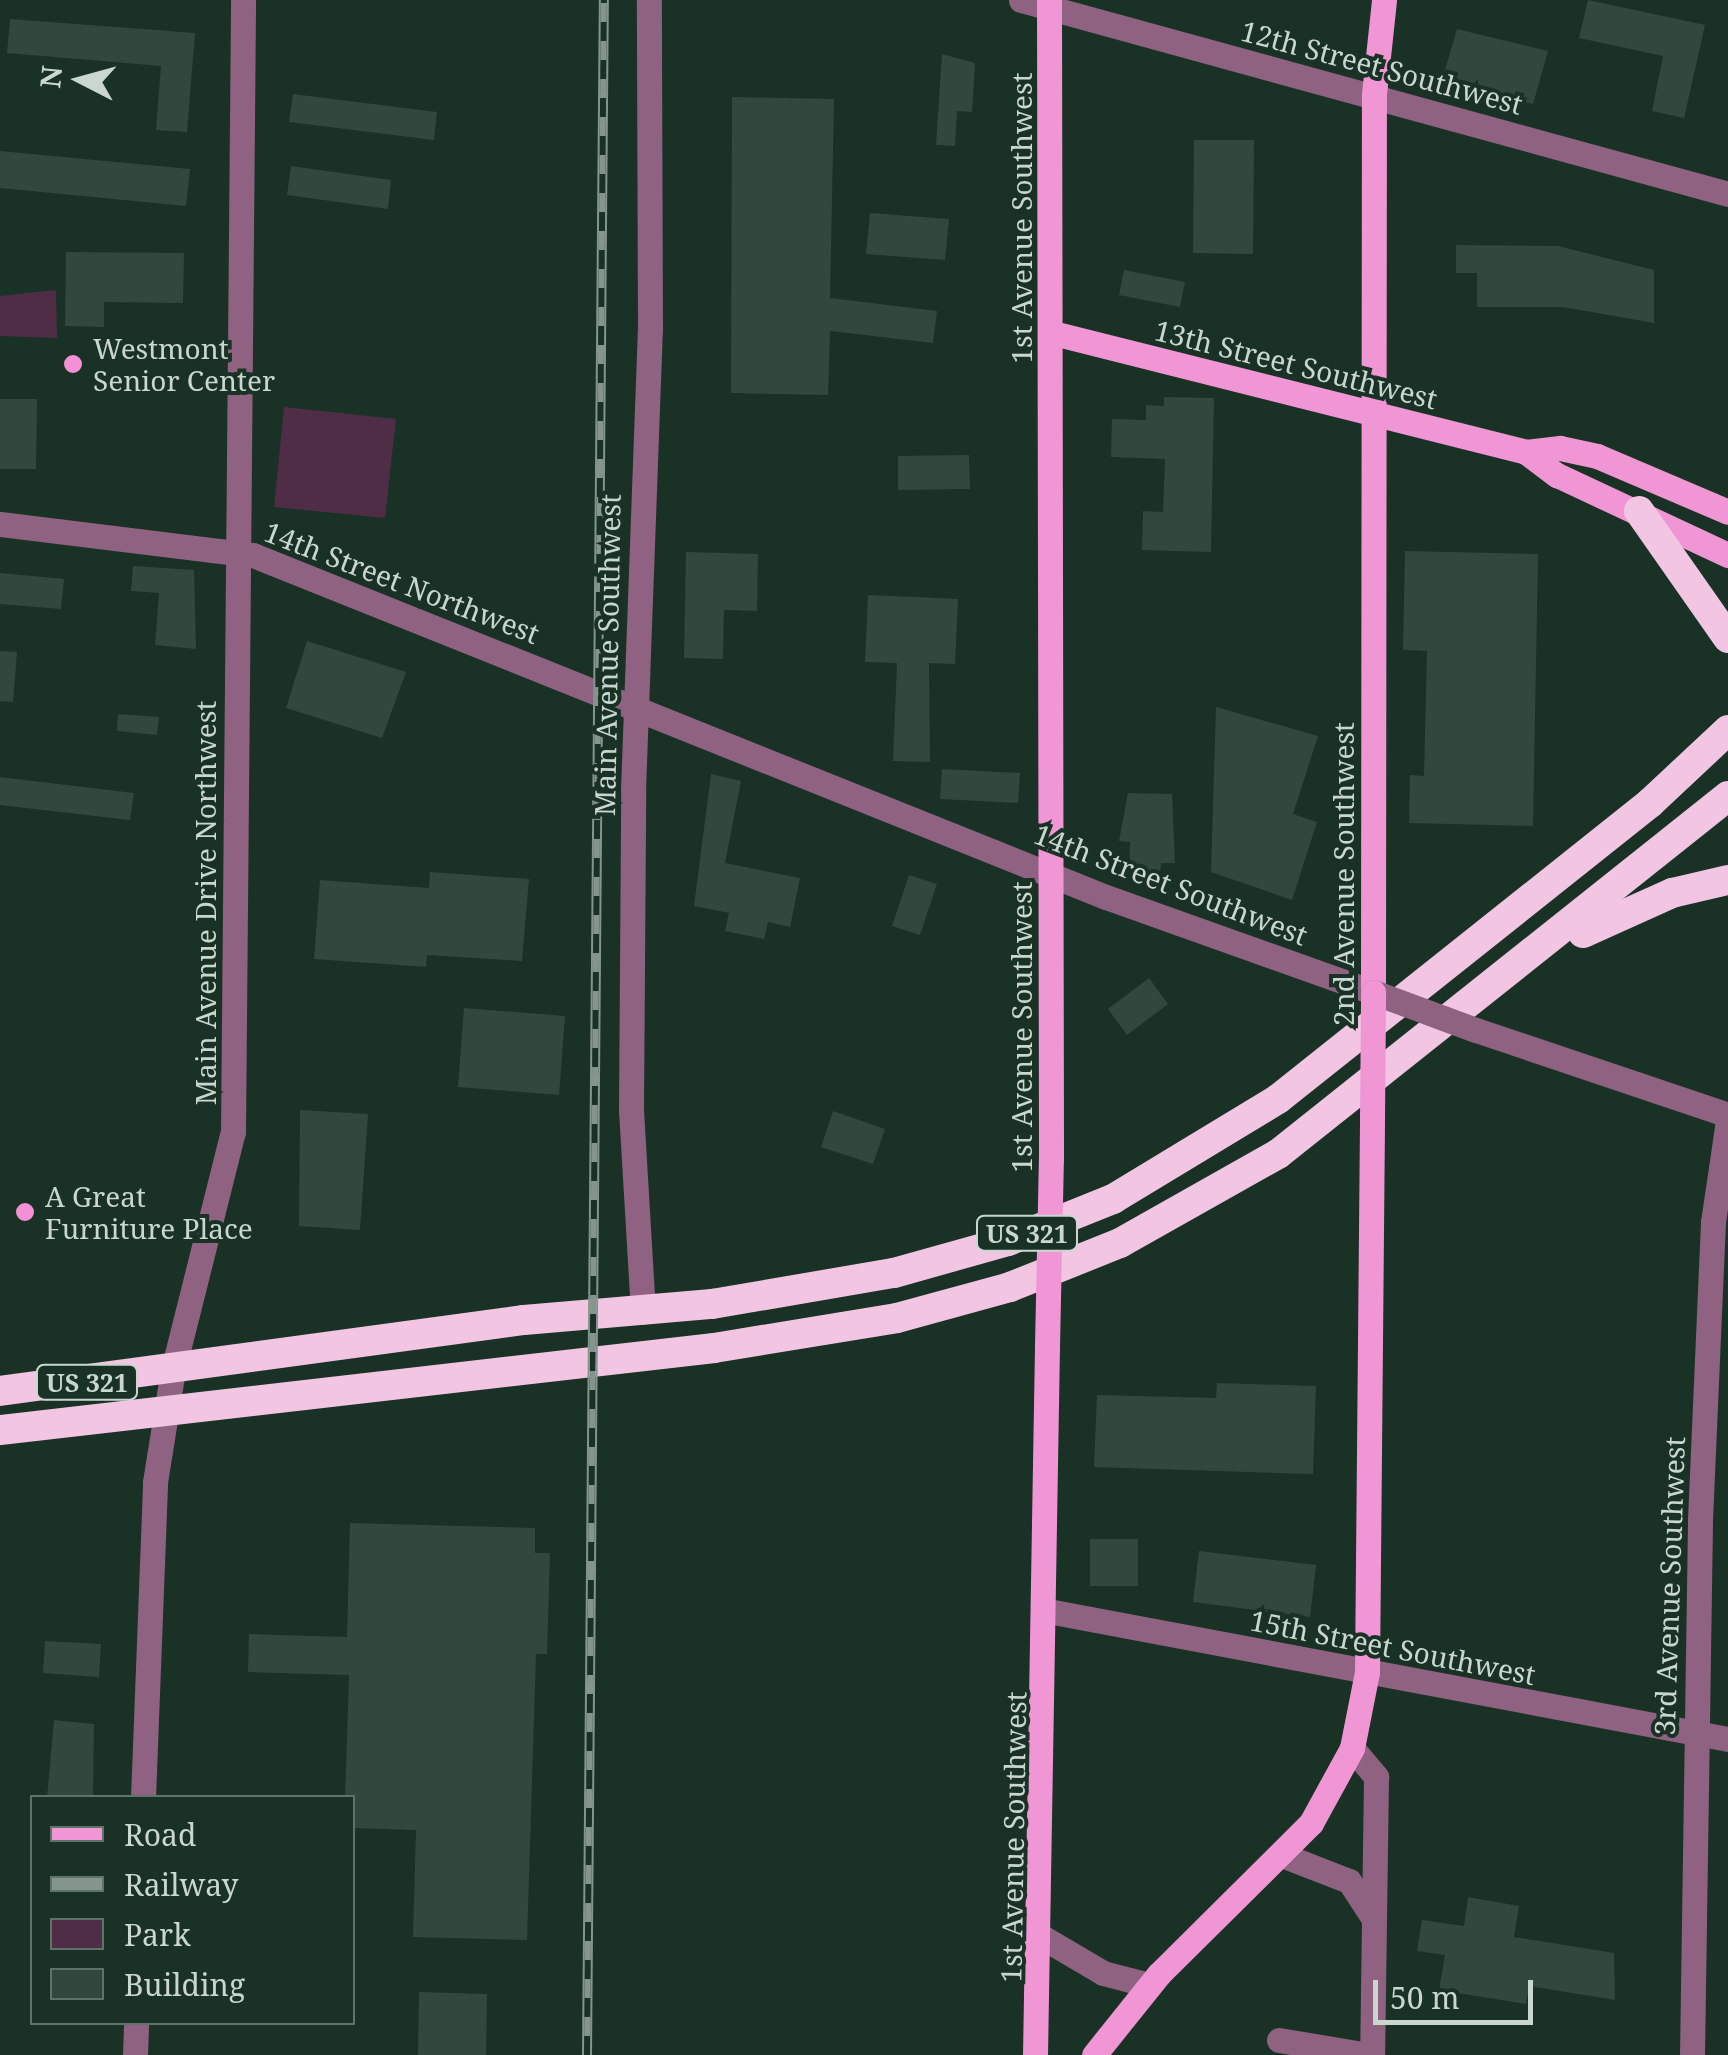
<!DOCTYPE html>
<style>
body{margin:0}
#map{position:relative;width:1728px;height:2055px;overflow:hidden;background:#1a3126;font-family:"Noto Serif",serif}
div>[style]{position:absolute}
.green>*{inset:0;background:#502d46}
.building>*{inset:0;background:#31483d}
.minor>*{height:25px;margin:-12.5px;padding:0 12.5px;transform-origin:12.5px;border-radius:12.5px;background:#8e6280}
.major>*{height:25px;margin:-12.5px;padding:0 12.5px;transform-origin:12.5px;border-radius:12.5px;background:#f196d5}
.highway>*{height:30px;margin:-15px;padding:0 15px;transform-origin:15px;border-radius:15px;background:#f2c6e3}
.rail>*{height:10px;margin-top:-5px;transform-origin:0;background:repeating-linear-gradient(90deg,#1a3126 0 19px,#83958c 0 38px);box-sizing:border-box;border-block:2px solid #83958c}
.minor-bridge>*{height:25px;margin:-12.5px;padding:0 12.5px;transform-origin:12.5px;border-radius:12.5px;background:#8e6280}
.major-bridge>*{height:25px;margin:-12.5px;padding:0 12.5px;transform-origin:12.5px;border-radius:12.5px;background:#f196d5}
.dots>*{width:28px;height:28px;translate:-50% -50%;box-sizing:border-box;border:5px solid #1a3126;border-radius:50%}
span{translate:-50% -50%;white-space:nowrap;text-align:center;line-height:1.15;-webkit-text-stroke:8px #1a3126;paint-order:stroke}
.shield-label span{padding:2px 8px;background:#1a3126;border:2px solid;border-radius:8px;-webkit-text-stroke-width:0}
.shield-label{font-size:25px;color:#c9d7cf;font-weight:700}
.street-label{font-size:28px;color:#c9d7cf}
.poi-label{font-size:28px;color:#c9d7cf}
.left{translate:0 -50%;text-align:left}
.legend{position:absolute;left:30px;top:1795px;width:325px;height:230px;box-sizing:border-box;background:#1a3126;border:2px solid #60736a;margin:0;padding:12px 18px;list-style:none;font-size:30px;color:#c9d7cf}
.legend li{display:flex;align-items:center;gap:20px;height:50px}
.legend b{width:50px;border:2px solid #60736a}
.north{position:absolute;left:30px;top:30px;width:100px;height:100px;-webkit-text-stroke:8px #1a3126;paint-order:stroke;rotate:276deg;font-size:28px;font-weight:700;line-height:40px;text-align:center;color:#c9d7cf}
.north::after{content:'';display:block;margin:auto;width:35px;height:45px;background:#c9d7cf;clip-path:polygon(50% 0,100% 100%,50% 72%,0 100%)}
.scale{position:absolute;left:1373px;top:1980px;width:160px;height:45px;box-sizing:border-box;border:5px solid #c9d7cf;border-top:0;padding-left:12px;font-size:30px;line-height:35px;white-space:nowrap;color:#c9d7cf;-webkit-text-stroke:8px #1a3126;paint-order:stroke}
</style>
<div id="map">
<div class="green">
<div style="clip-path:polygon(56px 290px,57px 338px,0 336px,0 296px)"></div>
<div style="clip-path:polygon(284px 407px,396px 419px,385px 518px,274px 507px)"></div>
</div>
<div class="building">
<div style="clip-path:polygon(1588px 0,1705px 25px,1684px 118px,1652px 111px,1663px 56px,1579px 38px)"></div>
<div style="clip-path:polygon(10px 19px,195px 33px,187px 132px,156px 130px,161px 66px,7px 53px)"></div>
<div style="clip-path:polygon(1457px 29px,1548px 51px,1533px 104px,1442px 80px)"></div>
<div style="clip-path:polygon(942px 54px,975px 63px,972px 112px,957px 111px,955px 146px,936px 145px)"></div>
<div style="clip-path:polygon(293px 94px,437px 112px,434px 140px,289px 122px)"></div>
<div style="clip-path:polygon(732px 97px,834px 99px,830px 298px,937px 311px,933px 343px,830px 331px,828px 395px,731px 393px)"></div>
<div style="clip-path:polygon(1194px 140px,1254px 140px,1253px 254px,1193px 253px)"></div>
<div style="clip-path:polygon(0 151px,190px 169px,186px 206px,0 188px)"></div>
<div style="clip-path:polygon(291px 166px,391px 180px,388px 209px,287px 195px)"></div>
<div style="clip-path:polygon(870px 213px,949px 219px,945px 260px,866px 254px)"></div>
<div style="clip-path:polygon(1456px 245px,1558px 246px,1654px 270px,1654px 323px,1563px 307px,1477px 307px,1477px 273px,1456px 273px)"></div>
<div style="clip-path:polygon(66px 252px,184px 253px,183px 303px,104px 302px,104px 327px,65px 326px)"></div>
<div style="clip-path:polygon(1124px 270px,1185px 282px,1180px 307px,1119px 295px)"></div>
<div style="clip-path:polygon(1164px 397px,1214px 398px,1211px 552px,1142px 550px,1143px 511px,1163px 512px,1165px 459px,1111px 457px,1112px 419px,1146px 420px,1146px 405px,1164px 406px)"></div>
<div style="clip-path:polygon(0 399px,37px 399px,36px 469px,0 469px)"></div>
<div style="clip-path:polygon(969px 455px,970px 489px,898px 490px,898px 456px)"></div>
<div style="clip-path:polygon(1405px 551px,1538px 554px,1533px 826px,1409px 823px,1410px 775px,1424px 776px,1427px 651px,1403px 650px)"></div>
<div style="clip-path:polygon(686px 552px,758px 554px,757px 611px,724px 610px,723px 659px,684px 658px)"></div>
<div style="clip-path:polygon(133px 566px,194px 570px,196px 649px,155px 645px,159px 593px,131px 591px)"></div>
<div style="clip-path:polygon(0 573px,64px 579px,61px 609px,0 604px)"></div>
<div style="clip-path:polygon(868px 595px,958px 599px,955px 664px,929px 663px,930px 762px,893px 761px,897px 663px,865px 662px)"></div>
<div style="clip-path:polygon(307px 641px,406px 672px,382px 738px,286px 708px)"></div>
<div style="clip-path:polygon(0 651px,17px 652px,13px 702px,0 701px)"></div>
<div style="clip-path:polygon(1216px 707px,1318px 736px,1293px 814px,1317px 822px,1292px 900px,1211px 872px)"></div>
<div style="clip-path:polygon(118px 714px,159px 717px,157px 735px,117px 731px)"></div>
<div style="clip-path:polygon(942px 769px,1020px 773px,1018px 803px,940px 799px)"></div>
<div style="clip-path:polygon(711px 774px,741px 781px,725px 863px,800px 878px,790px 927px,768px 922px,764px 939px,725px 931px,729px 913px,694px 906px)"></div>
<div style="clip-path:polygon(0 777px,134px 793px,130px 820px,0 805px)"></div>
<div style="clip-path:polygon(1128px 793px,1172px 794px,1175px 863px,1161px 863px,1160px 873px,1129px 872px,1130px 842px,1119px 841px)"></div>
<div style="clip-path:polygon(430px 872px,529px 879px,522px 961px,427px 955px,426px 967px,314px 959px,320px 880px,429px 888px)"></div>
<div style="clip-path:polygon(909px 875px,937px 884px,920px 935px,892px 926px)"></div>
<div style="clip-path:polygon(1149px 978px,1168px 1004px,1127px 1035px,1108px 1009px)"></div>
<div style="clip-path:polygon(464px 1008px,565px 1016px,559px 1095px,458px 1087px)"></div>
<div style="clip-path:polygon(300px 1110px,368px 1114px,360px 1230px,299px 1226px)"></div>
<div style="clip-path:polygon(833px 1111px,885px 1129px,873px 1164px,821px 1147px)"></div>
<div style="clip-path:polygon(1217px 1383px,1316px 1386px,1313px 1474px,1094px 1467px,1097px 1395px,1216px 1398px)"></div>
<div style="clip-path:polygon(350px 1523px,535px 1528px,535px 1553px,550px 1553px,547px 1654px,536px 1654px,527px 1940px,413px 1937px,416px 1830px,352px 1828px,352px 1798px,345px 1798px,349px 1675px,248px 1672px,249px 1634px,347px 1637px)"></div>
<div style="clip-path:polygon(1090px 1539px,1138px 1539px,1138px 1586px,1090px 1586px)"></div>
<div style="clip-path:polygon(1199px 1551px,1316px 1565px,1310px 1617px,1193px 1602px)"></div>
<div style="clip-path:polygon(45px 1641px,101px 1644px,99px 1677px,43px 1673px)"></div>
<div style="clip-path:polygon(54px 1720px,94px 1724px,93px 1798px,47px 1798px)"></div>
<div style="clip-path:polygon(1468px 1897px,1519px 1906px,1514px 1937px,1614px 1953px,1615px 2000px,1529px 1986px,1526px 2004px,1439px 1990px,1445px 1955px,1417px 1951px,1422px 1920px,1464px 1926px)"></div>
<div style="clip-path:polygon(419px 1992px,487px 1994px,486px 2055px,418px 2055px)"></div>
</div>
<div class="minor">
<div style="left:1021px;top:0;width:733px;rotate:15.34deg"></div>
<div style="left:0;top:524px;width:255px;rotate:7deg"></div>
<div style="left:253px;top:555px;width:919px;rotate:21.85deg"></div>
<div style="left:1106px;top:897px;width:283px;rotate:19.6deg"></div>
<div style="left:1476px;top:1030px;width:266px;rotate:18.6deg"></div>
<div style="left:643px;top:1312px;width:202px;rotate:-93.4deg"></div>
<div style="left:631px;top:1110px;width:320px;rotate:-89.6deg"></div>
<div style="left:633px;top:790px;width:460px;rotate:-87.9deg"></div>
<div style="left:650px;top:330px;width:330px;rotate:-90.2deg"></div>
<div style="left:1048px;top:1611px;width:692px;rotate:10.66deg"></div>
<div style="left:1352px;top:1748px;width:38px;rotate:50deg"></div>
<div style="left:1376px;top:1777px;width:278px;rotate:90.8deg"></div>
<div style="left:143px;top:1798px;width:316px;rotate:-87.8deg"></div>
<div style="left:155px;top:1482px;width:113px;rotate:-80.9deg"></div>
<div style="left:173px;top:1370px;width:245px;rotate:-75.9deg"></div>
<div style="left:233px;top:1132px;width:1132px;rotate:-89.49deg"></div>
<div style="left:1282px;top:1855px;width:72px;rotate:21.2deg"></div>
<div style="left:1349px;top:1881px;width:45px;rotate:56.7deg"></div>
<div style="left:1042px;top:1937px;width:71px;rotate:30.5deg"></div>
<div style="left:1103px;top:1973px;width:48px;rotate:14.6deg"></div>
<div style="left:1279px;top:2040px;width:91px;rotate:9.5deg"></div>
<div style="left:135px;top:2055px;width:33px;rotate:-88deg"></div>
<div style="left:1692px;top:2055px;width:535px;rotate:-89.14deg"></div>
<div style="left:1700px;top:1520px;width:298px;rotate:-87.5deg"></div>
<div style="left:1713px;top:1222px;width:102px;rotate:-81.6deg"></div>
</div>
<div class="major">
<div style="left:1049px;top:0;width:1158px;rotate:89.9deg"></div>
<div style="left:1053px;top:333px;width:488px;rotate:14.1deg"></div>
<div style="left:1526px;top:452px;width:34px;rotate:-7deg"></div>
<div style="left:1560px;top:448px;width:38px;rotate:12deg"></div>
<div style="left:1597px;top:456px;width:142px;rotate:23.1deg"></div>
<div style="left:1526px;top:452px;width:39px;rotate:37deg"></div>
<div style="left:1557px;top:475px;width:189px;rotate:25.1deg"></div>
<div style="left:1373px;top:992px;width:898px;rotate:-89.94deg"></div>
<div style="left:1374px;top:94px;width:95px;rotate:-83.9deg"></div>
<div style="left:1035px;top:2055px;width:709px;rotate:-89.03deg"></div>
<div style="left:1094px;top:2055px;width:104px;rotate:-51.3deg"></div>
<div style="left:1159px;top:1974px;width:214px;rotate:-44.8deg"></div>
<div style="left:1311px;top:1823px;width:85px;rotate:-61.3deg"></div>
<div style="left:1352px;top:1748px;width:77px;rotate:-78.8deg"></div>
<div style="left:1367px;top:1672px;width:555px;rotate:-89.48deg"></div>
</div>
<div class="highway">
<div style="left:1639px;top:511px;width:155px;rotate:55deg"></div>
<div style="left:1583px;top:933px;width:98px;rotate:-24.2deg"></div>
<div style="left:1672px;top:893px;width:57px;rotate:-13.1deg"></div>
<div style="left:0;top:1391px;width:529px;rotate:-7.72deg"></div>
<div style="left:524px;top:1320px;width:189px;rotate:-4.9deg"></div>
<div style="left:712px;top:1304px;width:185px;rotate:-9.7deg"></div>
<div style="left:894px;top:1273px;width:118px;rotate:-15.7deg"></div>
<div style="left:1008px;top:1241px;width:113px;rotate:-21.8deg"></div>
<div style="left:1113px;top:1199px;width:193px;rotate:-31.2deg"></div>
<div style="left:1278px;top:1099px;width:475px;rotate:-38.5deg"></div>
<div style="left:1650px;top:803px;width:107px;rotate:-43.1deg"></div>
<div style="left:0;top:1430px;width:719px;rotate:-6.55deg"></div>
<div style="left:714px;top:1348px;width:185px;rotate:-9.3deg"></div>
<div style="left:897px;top:1318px;width:117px;rotate:-15.3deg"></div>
<div style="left:1010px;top:1287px;width:118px;rotate:-21.8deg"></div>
<div style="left:1120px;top:1243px;width:181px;rotate:-29.4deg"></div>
<div style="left:1278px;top:1154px;width:575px;rotate:-38.5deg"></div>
</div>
<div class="rail">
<div style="left:587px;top:2055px;width:2055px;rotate:-89.53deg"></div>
</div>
<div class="minor-bridge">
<div style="left:1373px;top:992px;width:110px;rotate:20.3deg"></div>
</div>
<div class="major-bridge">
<div style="left:1372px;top:1117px;width:125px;rotate:-89.5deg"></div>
<div style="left:1047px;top:1346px;width:188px;rotate:-88.8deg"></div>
</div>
<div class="dots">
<div style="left:73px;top:364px;background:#f391d6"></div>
<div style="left:25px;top:1212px;background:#f391d6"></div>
</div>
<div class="shield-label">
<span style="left:1027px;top:1233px">US 321</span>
<span style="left:87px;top:1382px">US 321</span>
</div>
<div class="street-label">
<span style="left:1382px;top:67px;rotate:15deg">12th Street Southwest</span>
<span style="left:1021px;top:218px;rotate:-90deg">1st Avenue Southwest</span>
<span style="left:1296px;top:364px;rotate:14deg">13th Street Southwest</span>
<span style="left:402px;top:582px;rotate:21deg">14th Street Northwest</span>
<span style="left:607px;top:655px;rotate:-89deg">Main Avenue Southwest</span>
<span style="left:1343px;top:874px;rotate:-90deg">2nd Avenue Southwest</span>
<span style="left:1171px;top:884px;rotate:21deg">14th Street Southwest</span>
<span style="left:205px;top:903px;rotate:-90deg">Main Avenue Drive Northwest</span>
<span style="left:1021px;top:1027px;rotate:-90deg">1st Avenue Southwest</span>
<span style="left:1669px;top:1586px;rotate:-88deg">3rd Avenue Southwest</span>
<span style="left:1393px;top:1647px;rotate:11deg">15th Street Southwest</span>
<span style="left:1013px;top:1837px;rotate:-89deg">1st Avenue Southwest</span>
</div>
<div class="poi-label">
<span class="left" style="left:93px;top:364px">Westmont<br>Senior Center</span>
<span class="left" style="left:45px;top:1212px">A Great<br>Furniture Place</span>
</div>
<ul class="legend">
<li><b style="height:12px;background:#f196d5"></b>Road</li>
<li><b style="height:12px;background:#83958c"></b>Railway</li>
<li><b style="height:28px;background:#502d46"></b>Park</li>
<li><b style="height:28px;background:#31483d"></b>Building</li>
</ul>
<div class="north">N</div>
<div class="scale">50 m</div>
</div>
